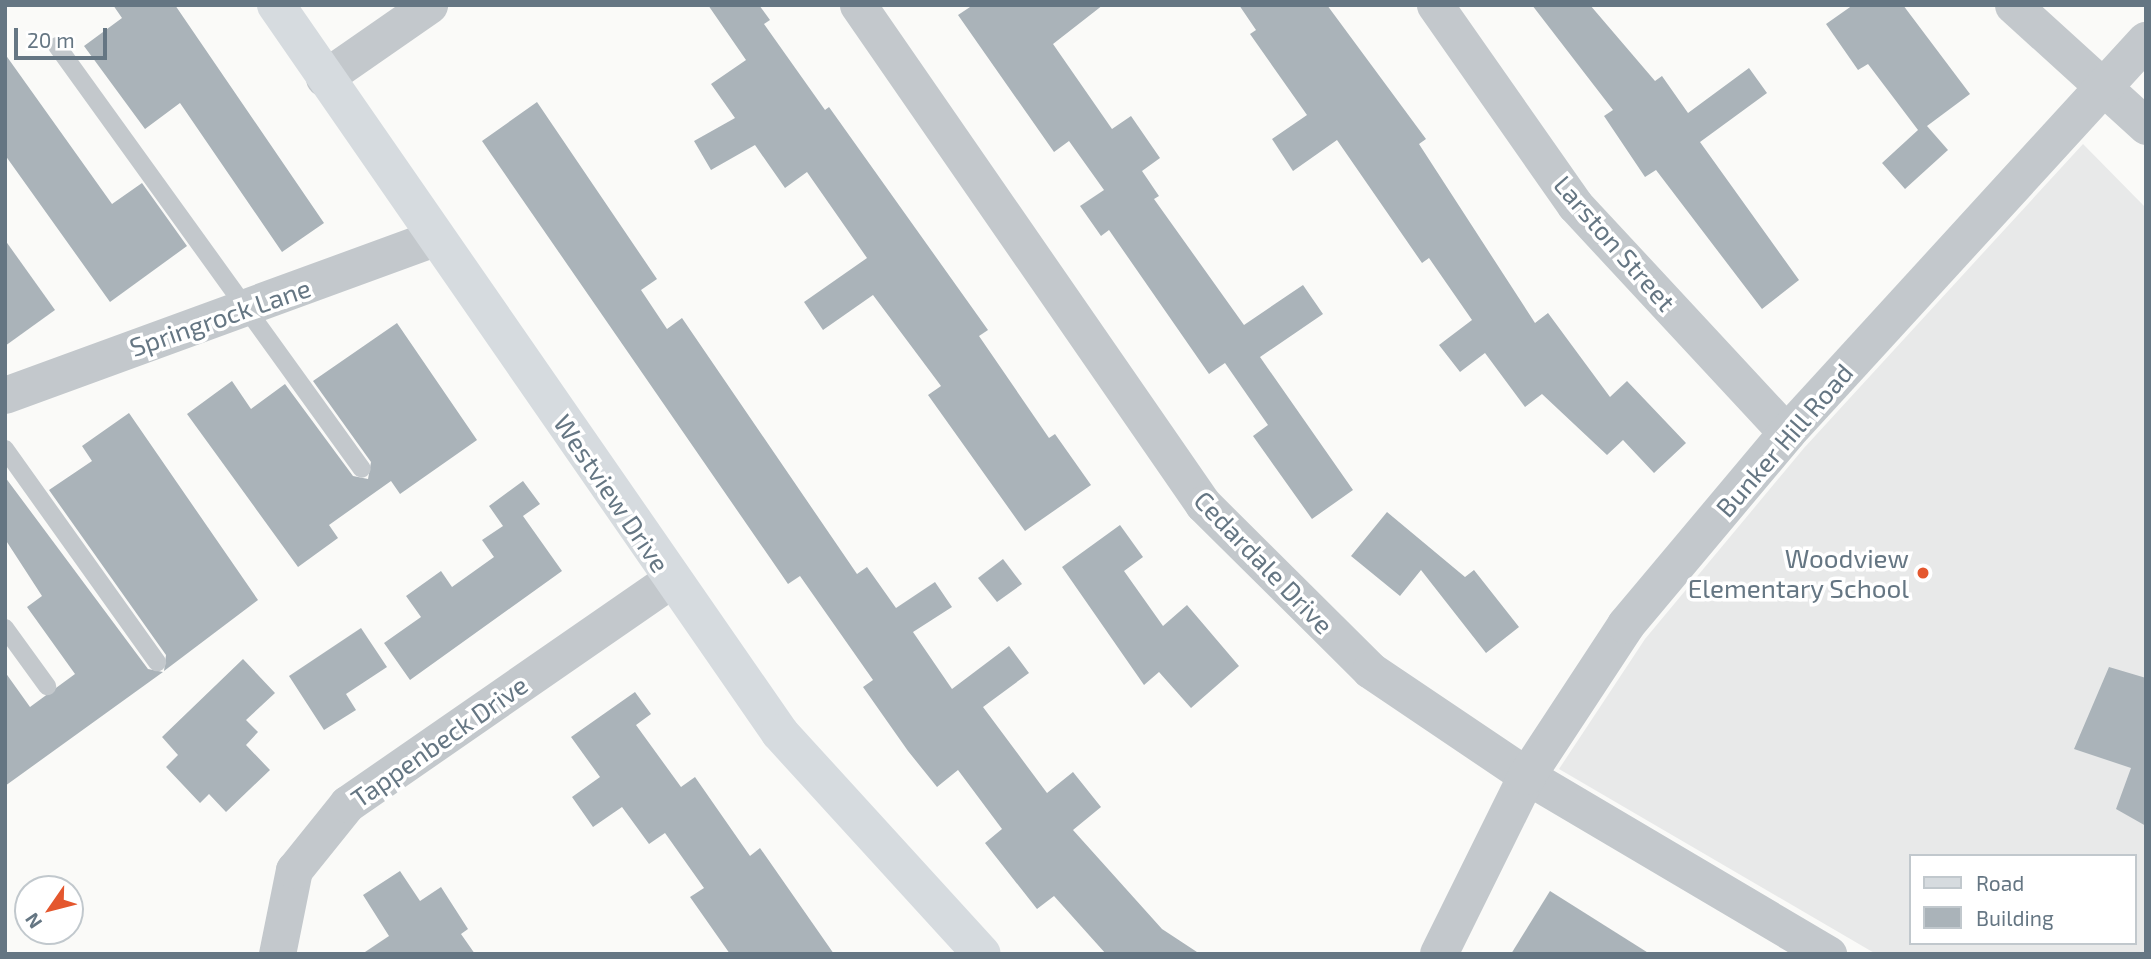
<!DOCTYPE html>
<style>
body{margin:0}
#map{position:relative;width:2151px;height:959px;overflow:hidden;background:#fafaf8;font-family:"Exo 2",sans-serif}
div>[style]{position:absolute}
.built>*{inset:0;background:#e8e9e9}
.building>*{inset:0;background:#aab3b9}
.service>*{height:18px;margin:-9px;padding:0 9px;transform-origin:9px;border-radius:9px;background:#c3c8cc}
.minor>*{height:37px;margin:-18.5px;padding:0 18.5px;transform-origin:18.5px;border-radius:18.5px;background:#c3c8cc}
.tertiary>*{height:38px;margin:-19px;padding:0 19px;transform-origin:19px;border-radius:19px;background:#c3c8cc}
.secondary>*{height:38px;margin:-19px;padding:0 19px;transform-origin:19px;border-radius:19px;background:#d6dbdf}
.dots>*{width:19px;height:19px;translate:-50% -50%;box-sizing:border-box;border:4px solid #fff;border-radius:50%}
span{translate:-50% -50%;white-space:nowrap;text-align:center;line-height:1.15;-webkit-text-stroke:7px #fff;paint-order:stroke}
.street-label{font-size:26px;color:#657683}
.poi-label{font-size:26px;color:#657683}
.right{translate:-100% -50%;text-align:right}
.frame{position:absolute;inset:0;border:7px solid #657683;pointer-events:none}
.legend{position:absolute;left:1909px;top:854px;width:228px;height:91px;box-sizing:border-box;background:#fff;border:2px solid #c1c8cd;margin:0;padding:9px 12px;list-style:none;font-size:21px;color:#657683}
.legend li{display:flex;align-items:center;gap:14px;height:35px}
.legend b{width:35px;border:2px solid #c1c8cd}
.north{position:absolute;left:14px;top:875px;width:70px;height:70px;box-sizing:border-box;background:#fff;border:2px solid #c1c8cd;border-radius:50%;rotate:235deg;font-size:19px;font-weight:700;line-height:28px;text-align:center;color:#657683}
.north::after{content:'';display:block;margin:auto;width:24px;height:32px;background:#e4572e;clip-path:polygon(50% 0,100% 100%,50% 72%,0 100%)}
.scale{position:absolute;left:14px;top:28px;width:93px;height:32px;box-sizing:border-box;border:4px solid #657683;border-top:0;padding-left:9px;font-size:21px;line-height:24px;white-space:nowrap;color:#657683;-webkit-text-stroke:5px #fff;paint-order:stroke}
</style>
<div id="map">
<div class="built">
<div style="clip-path:polygon(evenodd,2083px 144px,2146px 208px,2146px 954px,1876px 954px,1559px 769px,1645px 639px,1804px 448px,2083px 144px,1911px 856px,2135px 856px,2135px 943px,1911px 943px,1911px 856px)"></div>
</div>
<div class="building">
<div style="clip-path:polygon(113px 5px,175px 5px,324px 223px,282px 252px,180px 103px,145px 129px,84px 46px,122px 18px)"></div>
<div style="clip-path:polygon(708px 5px,759px 5px,770px 20px,764px 24px,825px 110px,829px 107px,988px 330px,979px 336px,1049px 438px,1055px 434px,1091px 485px,1025px 531px,928px 395px,941px 386px,873px 295px,823px 330px,804px 302px,867px 258px,807px 172px,785px 188px,755px 145px,711px 170px,694px 141px,735px 118px,711px 84px,746px 60px)"></div>
<div style="clip-path:polygon(973px 5px,1103px 5px,1053px 44px,1112px 129px,1131px 116px,1160px 158px,1142px 171px,1159px 196px,1154px 199px,1244px 325px,1303px 285px,1323px 314px,1260px 357px,1353px 490px,1312px 519px,1253px 436px,1268px 425px,1225px 363px,1209px 374px,1109px 230px,1101px 236px,1080px 206px,1104px 190px,1069px 141px,1054px 152px,958px 15px)"></div>
<div style="clip-path:polygon(1239px 5px,1327px 5px,1426px 139px,1419px 144px,1535px 323px,1548px 313px,1610px 397px,1627px 381px,1686px 443px,1654px 473px,1623px 440px,1607px 455px,1542px 394px,1525px 407px,1485px 353px,1460px 372px,1439px 345px,1472px 320px,1429px 258px,1422px 263px,1337px 140px,1293px 171px,1272px 139px,1307px 115px,1250px 34px,1256px 30px)"></div>
<div style="clip-path:polygon(1532px 5px,1590px 5px,1655px 81px,1662px 76px,1688px 113px,1749px 68px,1767px 93px,1700px 142px,1799px 280px,1762px 309px,1656px 170px,1645px 177px,1604px 116px,1613px 110px)"></div>
<div style="clip-path:polygon(1853px 5px,1903px 5px,1970px 94px,1927px 126px,1948px 150px,1905px 189px,1882px 163px,1918px 130px,1868px 64px,1858px 70px,1826px 24px)"></div>
<div style="clip-path:polygon(5px 54px,112px 204px,142px 183px,187px 246px,110px 302px,5px 155px)"></div>
<div style="clip-path:polygon(537px 102px,657px 279px,641px 290px,667px 329px,682px 318px,857px 574px,867px 567px,896px 608px,935px 582px,952px 607px,913px 632px,952px 689px,1009px 646px,1029px 673px,983px 707px,1047px 793px,1073px 772px,1101px 807px,1073px 830px,1162px 929px,1200px 954px,1106px 954px,1054px 896px,1037px 909px,985px 843px,1002px 829px,958px 770px,937px 787px,908px 751px,863px 687px,873px 680px,800px 576px,788px 584px,482px 141px)"></div>
<div style="clip-path:polygon(5px 240px,55px 310px,5px 346px)"></div>
<div style="clip-path:polygon(397px 323px,477px 440px,400px 494px,391px 481px,329px 525px,338px 538px,298px 567px,187px 414px,232px 381px,251px 409px,285px 384px,353px 476px,368px 479px,371px 462px,313px 381px)"></div>
<div style="clip-path:polygon(129px 413px,258px 600px,164px 671px,166px 655px,49px 490px,92px 461px,82px 446px)"></div>
<div style="clip-path:polygon(5px 477px,148px 669px,163px 672px,5px 786px,5px 672px,30px 707px,75px 674px,27px 607px,42px 596px,5px 539px)"></div>
<div style="clip-path:polygon(523px 481px,540px 504px,523px 516px,562px 571px,410px 680px,384px 643px,421px 617px,406px 596px,441px 571px,452px 587px,494px 557px,482px 540px,503px 526px,489px 506px)"></div>
<div style="clip-path:polygon(1387px 512px,1465px 577px,1474px 570px,1519px 627px,1486px 653px,1421px 570px,1400px 596px,1351px 556px)"></div>
<div style="clip-path:polygon(1120px 525px,1143px 557px,1124px 571px,1163px 626px,1187px 605px,1239px 666px,1191px 708px,1159px 672px,1144px 685px,1062px 567px)"></div>
<div style="clip-path:polygon(1003px 559px,1022px 584px,997px 602px,978px 578px)"></div>
<div style="clip-path:polygon(361px 628px,387px 667px,346px 694px,356px 710px,324px 730px,289px 676px)"></div>
<div style="clip-path:polygon(243px 659px,275px 693px,246px 720px,258px 732px,246px 745px,270px 770px,226px 812px,209px 794px,200px 803px,166px 767px,178px 755px,162px 737px)"></div>
<div style="clip-path:polygon(2109px 667px,2146px 678px,2146px 826px,2116px 809px,2131px 768px,2074px 749px)"></div>
<div style="clip-path:polygon(635px 692px,651px 714px,636px 725px,681px 787px,695px 777px,750px 856px,760px 848px,834px 954px,730px 954px,690px 897px,704px 888px,665px 833px,649px 844px,622px 807px,593px 827px,572px 797px,600px 777px,571px 737px)"></div>
<div style="clip-path:polygon(400px 871px,420px 901px,441px 887px,468px 929px,461px 934px,475px 954px,362px 954px,389px 936px,363px 895px)"></div>
<div style="clip-path:polygon(1550px 891px,1650px 954px,1511px 954px)"></div>
</div>
<div class="service">
<div style="left:57px;top:46px;width:521px;rotate:54.21deg"></div>
<div style="left:5px;top:449px;width:262px;rotate:54.5deg"></div>
<div style="left:5px;top:628px;width:72px;rotate:54.1deg"></div>
</div>
<div class="minor">
<div style="left:858px;top:5px;width:607px;rotate:55.34deg"></div>
<div style="left:1203px;top:504px;width:235px;rotate:44.8deg"></div>
<div style="left:1370px;top:670px;width:189px;rotate:34deg"></div>
<div style="left:1527px;top:776px;width:350px;rotate:30.6deg"></div>
<div style="left:1435px;top:5px;width:244px;rotate:55deg"></div>
<div style="left:1575px;top:205px;width:311px;rotate:47.1deg"></div>
<div style="left:2013px;top:5px;width:180px;rotate:42.3deg"></div>
<div style="left:324px;top:78px;width:128px;rotate:-34.8deg"></div>
<div style="left:5px;top:395px;width:458px;rotate:-20.1deg"></div>
<div style="left:277px;top:954px;width:86px;rotate:-78.6deg"></div>
<div style="left:294px;top:870px;width:85px;rotate:-51.2deg"></div>
<div style="left:347px;top:804px;width:394px;rotate:-34.7deg"></div>
</div>
<div class="tertiary">
<div style="left:1439px;top:954px;width:199px;rotate:-63.7deg"></div>
<div style="left:1527px;top:776px;width:181px;rotate:-56.7deg"></div>
<div style="left:1626px;top:625px;width:251px;rotate:-50deg"></div>
<div style="left:1787px;top:433px;width:532px;rotate:-47.52deg"></div>
</div>
<div class="secondary">
<div style="left:276px;top:5px;width:885px;rotate:55.3deg"></div>
<div style="left:780px;top:733px;width:299px;rotate:47.6deg"></div>
</div>
<div class="dots">
<div style="left:1923px;top:573px;background:#e4572e"></div>
</div>
<div class="street-label">
<span style="left:1615px;top:243px;rotate:49deg">Larston Street</span>
<span style="left:220px;top:317px;rotate:-19deg">Springrock Lane</span>
<span style="left:1784px;top:440px;rotate:-49deg">Bunker Hill Road</span>
<span style="left:612px;top:493px;rotate:56deg">Westview Drive</span>
<span style="left:1264px;top:562px;rotate:46deg">Cedardale Drive</span>
<span style="left:439px;top:741px;rotate:-35deg">Tappenbeck Drive</span>
</div>
<div class="poi-label">
<span class="right" style="left:1909px;top:573px">Woodview<br>Elementary School</span>
</div>
<div class="frame"></div>
<ul class="legend">
<li><b style="height:9px;background:#d6dbdf"></b>Road</li>
<li><b style="height:19px;background:#aab3b9"></b>Building</li>
</ul>
<div class="north">N</div>
<div class="scale">20 m</div>
</div>
